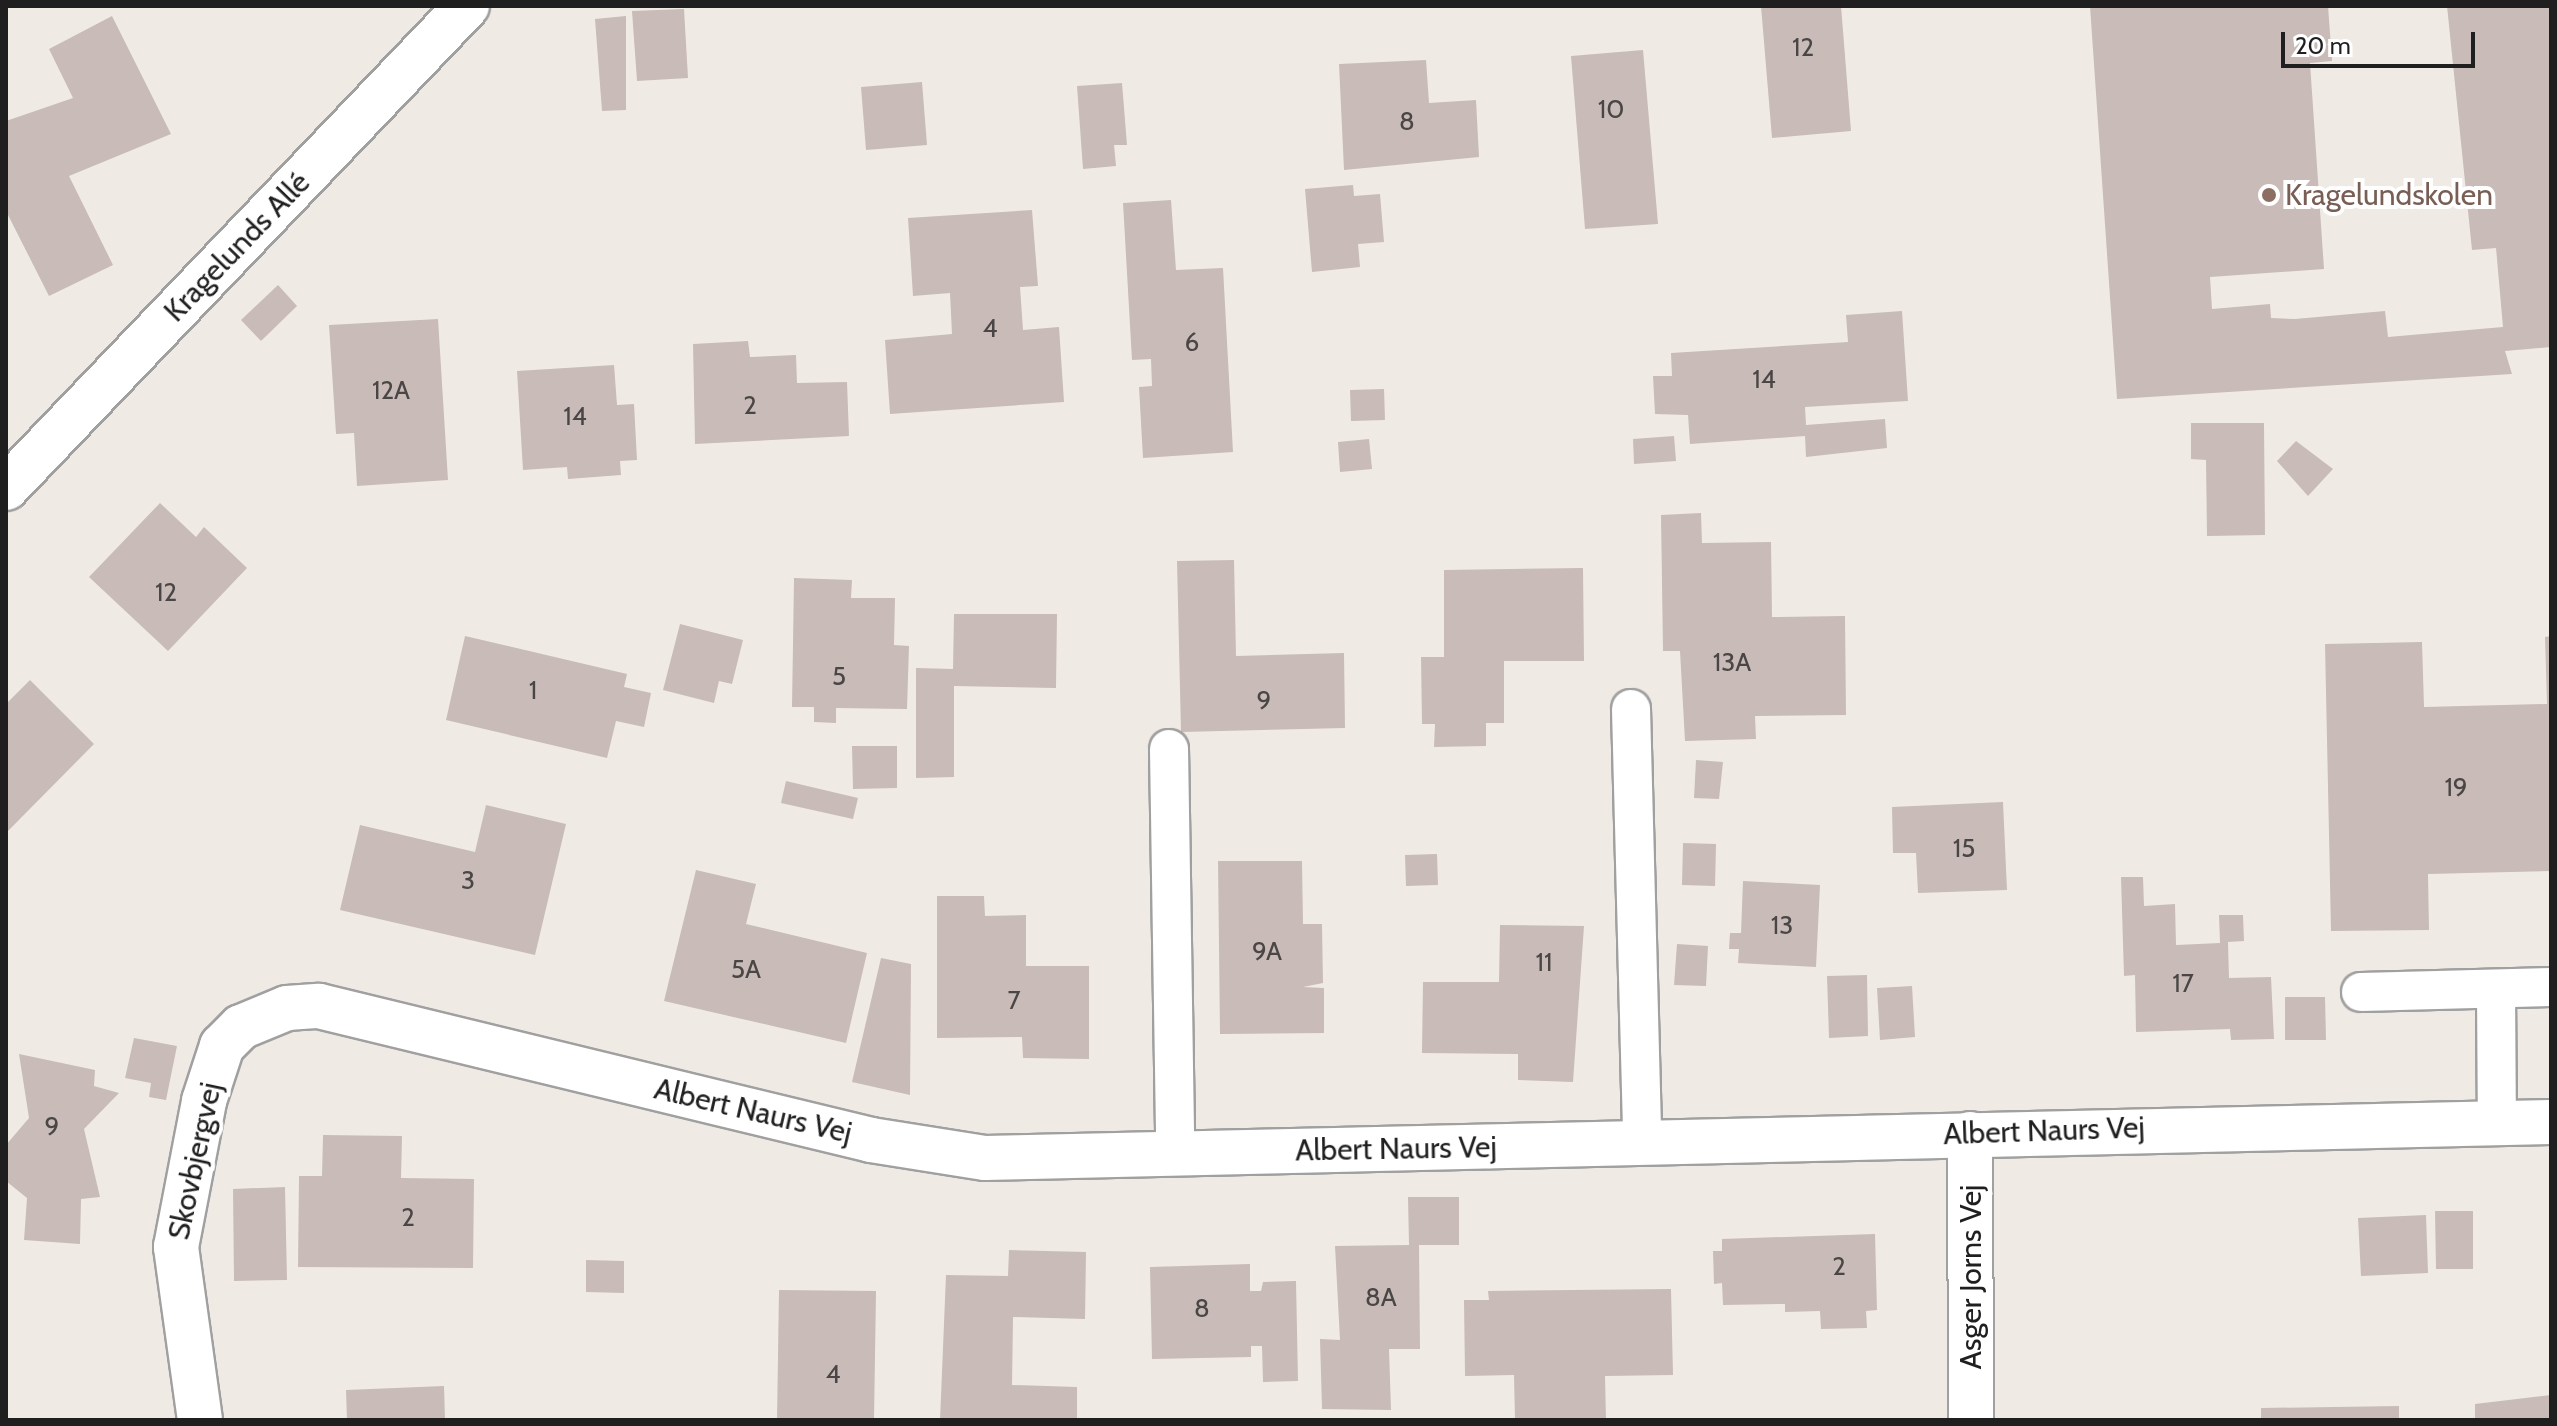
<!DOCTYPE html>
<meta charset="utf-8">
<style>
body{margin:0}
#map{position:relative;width:2557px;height:1426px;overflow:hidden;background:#f0eae5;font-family:Cabin,sans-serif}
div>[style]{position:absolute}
.building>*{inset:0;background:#c8bbb8}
.roads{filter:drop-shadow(2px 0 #a0a0a0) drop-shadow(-2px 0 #a0a0a0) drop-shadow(0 2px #a0a0a0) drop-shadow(0 -2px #a0a0a0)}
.lane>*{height:38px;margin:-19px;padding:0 19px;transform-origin:19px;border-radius:19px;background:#fff}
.street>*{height:44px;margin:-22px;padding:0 22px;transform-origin:22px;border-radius:22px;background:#fff}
.dots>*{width:22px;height:22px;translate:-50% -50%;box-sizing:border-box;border:4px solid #fff;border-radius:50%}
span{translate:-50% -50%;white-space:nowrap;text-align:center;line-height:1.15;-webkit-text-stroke:8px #fff;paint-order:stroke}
.number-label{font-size:26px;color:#494645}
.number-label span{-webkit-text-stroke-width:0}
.education-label{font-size:30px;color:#785e54}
.left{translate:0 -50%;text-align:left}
.street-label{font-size:30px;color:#1f1f1f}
.frame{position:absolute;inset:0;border:8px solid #1f1f1f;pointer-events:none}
.scale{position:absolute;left:2281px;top:32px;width:194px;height:36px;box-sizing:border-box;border:4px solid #1f1f1f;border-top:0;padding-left:10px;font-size:24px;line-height:28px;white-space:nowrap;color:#1f1f1f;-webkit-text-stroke:6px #fff;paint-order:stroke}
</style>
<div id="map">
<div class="building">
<div style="clip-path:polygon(1761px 6px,1841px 6px,1851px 131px,1772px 138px)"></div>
<div style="clip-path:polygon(2090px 6px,2328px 6px,2332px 61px,2310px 63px,2324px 269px,2210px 277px,2212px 309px,2270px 304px,2271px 318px,2295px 319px,2385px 311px,2388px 337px,2503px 327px,2496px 248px,2472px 250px,2447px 6px,2551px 6px,2551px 347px,2505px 351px,2512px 374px,2117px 399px)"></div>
<div style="clip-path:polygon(684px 9px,688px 78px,637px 81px,632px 11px)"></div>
<div style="clip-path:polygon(112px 16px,171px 134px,69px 176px,113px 265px,49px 296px,6px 211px,6px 121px,73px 98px,49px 49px)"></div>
<div style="clip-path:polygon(626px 16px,626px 110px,602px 111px,595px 19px)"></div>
<div style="clip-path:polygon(1643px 50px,1658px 224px,1585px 229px,1571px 56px)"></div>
<div style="clip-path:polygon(1426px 60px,1429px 103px,1476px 100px,1479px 157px,1344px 170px,1339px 64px)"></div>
<div style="clip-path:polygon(922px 82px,927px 145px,866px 150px,861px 87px)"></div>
<div style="clip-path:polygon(1122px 83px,1127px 145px,1114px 145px,1116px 166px,1083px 169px,1077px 86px)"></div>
<div style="clip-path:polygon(1353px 185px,1354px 196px,1380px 194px,1384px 242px,1358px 244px,1360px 267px,1312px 272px,1305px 189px)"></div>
<div style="clip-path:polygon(1171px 200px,1176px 270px,1223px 268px,1233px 452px,1143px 458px,1139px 387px,1152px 386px,1151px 359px,1132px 360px,1123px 203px)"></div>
<div style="clip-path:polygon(1032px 210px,1038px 286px,1020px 287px,1023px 330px,1059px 327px,1064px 402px,890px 414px,885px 340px,952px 334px,950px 293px,913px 296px,908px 218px)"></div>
<div style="clip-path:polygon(278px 285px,297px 306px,261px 341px,241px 320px)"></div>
<div style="clip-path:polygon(1902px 311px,1908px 401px,1805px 407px,1806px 425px,1885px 419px,1887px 448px,1806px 457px,1805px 436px,1690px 444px,1688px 415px,1655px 414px,1653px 376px,1672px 376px,1671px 353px,1848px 342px,1846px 315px)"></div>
<div style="clip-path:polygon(438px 319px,448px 480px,357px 486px,354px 433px,336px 434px,329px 325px)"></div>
<div style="clip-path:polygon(748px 341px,750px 357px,796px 355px,797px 383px,847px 382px,849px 436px,695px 444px,693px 344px)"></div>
<div style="clip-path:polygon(614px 365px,617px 405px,634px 404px,637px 460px,620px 461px,621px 475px,568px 479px,567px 467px,523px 470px,517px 371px)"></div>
<div style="clip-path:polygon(1384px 389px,1385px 420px,1351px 421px,1350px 390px)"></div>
<div style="clip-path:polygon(2191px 423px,2264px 423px,2265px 535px,2207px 536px,2206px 460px,2191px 459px)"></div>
<div style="clip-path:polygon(1674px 436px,1676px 461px,1634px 464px,1633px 439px)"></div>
<div style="clip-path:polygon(1369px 439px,1372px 469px,1340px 472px,1338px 442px)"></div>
<div style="clip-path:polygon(2296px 441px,2333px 469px,2308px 496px,2277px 461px)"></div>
<div style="clip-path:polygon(160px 503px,196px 537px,204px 527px,247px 568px,168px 651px,89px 577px)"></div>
<div style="clip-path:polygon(1701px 513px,1702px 543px,1771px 542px,1772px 617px,1845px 616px,1846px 715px,1755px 716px,1756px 739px,1685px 741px,1680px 651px,1663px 651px,1661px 515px)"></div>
<div style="clip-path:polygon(1234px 560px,1236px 656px,1344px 653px,1345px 728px,1181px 732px,1177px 561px)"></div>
<div style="clip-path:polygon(1583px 568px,1584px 661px,1504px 661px,1504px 723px,1486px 723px,1486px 746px,1434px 747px,1435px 724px,1422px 724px,1421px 657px,1444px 657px,1444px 570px)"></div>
<div style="clip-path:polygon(794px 578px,852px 580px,851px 598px,895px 598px,894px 645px,909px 646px,907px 709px,836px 708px,836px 723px,814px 722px,814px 707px,792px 707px)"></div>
<div style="clip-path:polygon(954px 614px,1057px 614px,1056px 688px,954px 686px,954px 777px,916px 778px,916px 668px,953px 669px)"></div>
<div style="clip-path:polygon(680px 624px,743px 640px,732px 684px,719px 681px,714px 703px,663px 690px)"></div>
<div style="clip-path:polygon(465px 636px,627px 674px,624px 687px,651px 693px,644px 727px,616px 721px,607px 758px,446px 720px)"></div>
<div style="clip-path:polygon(2551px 636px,2551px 871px,2428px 874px,2429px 930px,2331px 931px,2325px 644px,2422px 642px,2424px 707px,2547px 704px,2545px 637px)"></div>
<div style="clip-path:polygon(30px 680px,94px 744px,6px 833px,6px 704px)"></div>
<div style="clip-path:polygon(852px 746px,897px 746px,897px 788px,853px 789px)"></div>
<div style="clip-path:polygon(1696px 760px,1723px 762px,1719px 799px,1694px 798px)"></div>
<div style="clip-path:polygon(786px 781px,858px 798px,853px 819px,781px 803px)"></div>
<div style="clip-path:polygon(2003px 802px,2007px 890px,1918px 893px,1916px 853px,1893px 853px,1892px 807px)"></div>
<div style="clip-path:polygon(486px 805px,566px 824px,535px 955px,340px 910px,360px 825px,475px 852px)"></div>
<div style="clip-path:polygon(1683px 843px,1716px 844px,1715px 886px,1682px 885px)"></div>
<div style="clip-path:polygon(1437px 854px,1438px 885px,1406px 886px,1405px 855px)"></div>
<div style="clip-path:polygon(1218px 861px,1302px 861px,1303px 924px,1322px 924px,1323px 983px,1303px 987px,1324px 988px,1324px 1033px,1220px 1034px)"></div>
<div style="clip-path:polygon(696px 870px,756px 884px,746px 924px,867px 953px,846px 1043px,664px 1001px)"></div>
<div style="clip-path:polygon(2121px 877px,2143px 877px,2144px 906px,2175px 904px,2176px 945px,2220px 943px,2219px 915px,2243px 915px,2244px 941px,2228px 942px,2229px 978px,2271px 977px,2274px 1039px,2231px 1040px,2230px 1029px,2136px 1032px,2135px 975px,2124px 976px)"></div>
<div style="clip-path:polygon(1743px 881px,1820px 885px,1816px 967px,1738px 963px,1739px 949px,1729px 949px,1730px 933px,1741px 933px)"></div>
<div style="clip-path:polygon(937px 896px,984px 896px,985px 916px,1026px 915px,1026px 966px,1089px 966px,1089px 1059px,1023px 1058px,1022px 1037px,937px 1038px)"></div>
<div style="clip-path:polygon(1500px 925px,1584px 926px,1573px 1082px,1518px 1080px,1518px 1054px,1422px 1053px,1423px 982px,1499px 982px)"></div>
<div style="clip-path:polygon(1677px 944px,1708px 946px,1706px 986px,1674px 985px)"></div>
<div style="clip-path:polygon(881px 958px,911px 964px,910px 1095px,852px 1082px)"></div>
<div style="clip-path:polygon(1867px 975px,1868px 1036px,1829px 1038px,1827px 976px)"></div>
<div style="clip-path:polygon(1912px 986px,1915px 1037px,1880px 1040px,1877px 988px)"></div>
<div style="clip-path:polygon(2285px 997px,2325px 997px,2326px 1040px,2285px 1040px)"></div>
<div style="clip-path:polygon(134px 1038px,177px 1046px,166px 1100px,149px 1097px,151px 1083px,125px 1078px)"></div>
<div style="clip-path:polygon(19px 1054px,95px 1070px,94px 1086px,119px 1093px,84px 1129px,100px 1197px,81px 1199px,80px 1244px,24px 1240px,27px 1198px,6px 1181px,6px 1145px,29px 1118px)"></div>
<div style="clip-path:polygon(323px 1135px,402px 1136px,401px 1178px,474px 1179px,473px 1268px,298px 1267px,299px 1176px,322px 1176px)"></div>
<div style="clip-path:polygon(285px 1187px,287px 1280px,234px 1281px,233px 1189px)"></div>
<div style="clip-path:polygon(1408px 1197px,1459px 1197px,1459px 1245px,1419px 1245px,1420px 1349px,1389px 1349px,1391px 1410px,1322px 1409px,1320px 1339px,1340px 1340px,1335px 1246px,1409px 1245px)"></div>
<div style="clip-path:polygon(2435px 1211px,2473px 1211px,2473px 1269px,2436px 1269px)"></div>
<div style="clip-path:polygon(2426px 1215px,2428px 1273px,2361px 1276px,2358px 1218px)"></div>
<div style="clip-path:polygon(1875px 1234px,1877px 1310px,1866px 1311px,1867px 1328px,1821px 1329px,1820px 1311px,1785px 1312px,1785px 1304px,1723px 1305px,1722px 1283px,1714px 1284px,1713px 1251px,1722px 1251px,1722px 1239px)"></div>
<div style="clip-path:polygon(1009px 1250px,1086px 1252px,1085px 1319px,1013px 1317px,1012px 1385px,1077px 1387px,1077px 1420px,940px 1420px,946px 1275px,1008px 1276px)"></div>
<div style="clip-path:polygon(586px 1260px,624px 1261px,624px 1293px,586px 1292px)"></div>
<div style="clip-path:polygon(1250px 1264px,1250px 1291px,1261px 1291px,1263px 1282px,1296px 1281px,1298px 1381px,1263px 1382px,1262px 1346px,1251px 1346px,1251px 1357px,1152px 1359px,1150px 1267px)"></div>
<div style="clip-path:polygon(1671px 1289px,1673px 1375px,1605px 1376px,1606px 1420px,1515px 1420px,1514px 1375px,1465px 1376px,1464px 1300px,1489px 1300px,1488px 1291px)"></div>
<div style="clip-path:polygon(779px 1290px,876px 1291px,874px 1420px,777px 1420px)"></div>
<div style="clip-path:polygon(444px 1386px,445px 1420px,347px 1420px,346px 1390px)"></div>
<div style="clip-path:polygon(2551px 1395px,2551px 1420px,2475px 1420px,2475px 1404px)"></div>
<div style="clip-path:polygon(2399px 1406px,2399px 1420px,2261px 1420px,2261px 1408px)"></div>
</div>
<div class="roads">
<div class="lane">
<div style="left:1631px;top:709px;width:434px;rotate:88.5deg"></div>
<div style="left:1169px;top:749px;width:404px;rotate:89.1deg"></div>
<div style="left:2496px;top:991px;width:132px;rotate:89.6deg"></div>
<div style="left:2361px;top:992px;width:190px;rotate:-1.5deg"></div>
</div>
<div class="street">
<div style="left:6px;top:488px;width:667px;rotate:-46.28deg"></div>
<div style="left:1970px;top:1134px;width:286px;rotate:89.8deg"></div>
<div style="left:200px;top:1420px;width:175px;rotate:-97.9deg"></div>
<div style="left:176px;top:1247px;width:149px;rotate:-79.1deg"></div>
<div style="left:204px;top:1101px;width:58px;rotate:-71.9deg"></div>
<div style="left:222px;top:1046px;width:27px;rotate:-45deg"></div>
<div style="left:241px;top:1027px;width:50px;rotate:-22.4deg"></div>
<div style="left:287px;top:1008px;width:32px;rotate:-4deg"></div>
<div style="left:319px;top:1006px;width:568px;rotate:13.64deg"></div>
<div style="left:871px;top:1140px;width:115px;rotate:9deg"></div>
<div style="left:985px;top:1158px;width:1566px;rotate:-1.32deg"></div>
</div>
</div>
<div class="dots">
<div style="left:2269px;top:195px;background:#8d6e63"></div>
</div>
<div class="number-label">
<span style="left:1803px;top:48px">12</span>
<span style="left:1611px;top:110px">10</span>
<span style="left:1407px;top:122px">8</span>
<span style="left:990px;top:329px">4</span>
<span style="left:1192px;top:343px">6</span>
<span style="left:1764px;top:380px">14</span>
<span style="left:391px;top:391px">12A</span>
<span style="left:750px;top:406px">2</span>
<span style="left:575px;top:417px">14</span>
<span style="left:166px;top:593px">12</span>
<span style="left:1732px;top:663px">13A</span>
<span style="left:839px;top:677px">5</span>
<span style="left:533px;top:691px">1</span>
<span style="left:1264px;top:701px">9</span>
<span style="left:2456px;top:788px">19</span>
<span style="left:1964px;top:849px">15</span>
<span style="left:468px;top:881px">3</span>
<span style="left:1782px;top:926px">13</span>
<span style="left:1267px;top:952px">9A</span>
<span style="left:1544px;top:963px">11</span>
<span style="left:746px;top:970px">5A</span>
<span style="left:2183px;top:984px">17</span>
<span style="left:1014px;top:1001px">7</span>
<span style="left:52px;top:1127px">9</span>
<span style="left:408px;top:1218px">2</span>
<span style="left:1839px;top:1267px">2</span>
<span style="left:1381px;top:1298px">8A</span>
<span style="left:1202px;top:1309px">8</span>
<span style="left:833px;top:1375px">4</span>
</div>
<div class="education-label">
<span class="left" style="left:2285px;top:195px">Kragelundskolen</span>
</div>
<div class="street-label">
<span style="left:237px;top:247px;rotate:-46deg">Kragelunds Allé</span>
<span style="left:753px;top:1111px;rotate:13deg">Albert Naurs Vej</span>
<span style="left:2044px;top:1131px;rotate:-2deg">Albert Naurs Vej</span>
<span style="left:1396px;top:1149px;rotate:-1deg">Albert Naurs Vej</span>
<span style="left:195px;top:1161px;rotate:-78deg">Skovbjergvej</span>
<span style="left:1971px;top:1277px;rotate:-90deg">Asger Jorns Vej</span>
</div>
<div class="frame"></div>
<div class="scale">20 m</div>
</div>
